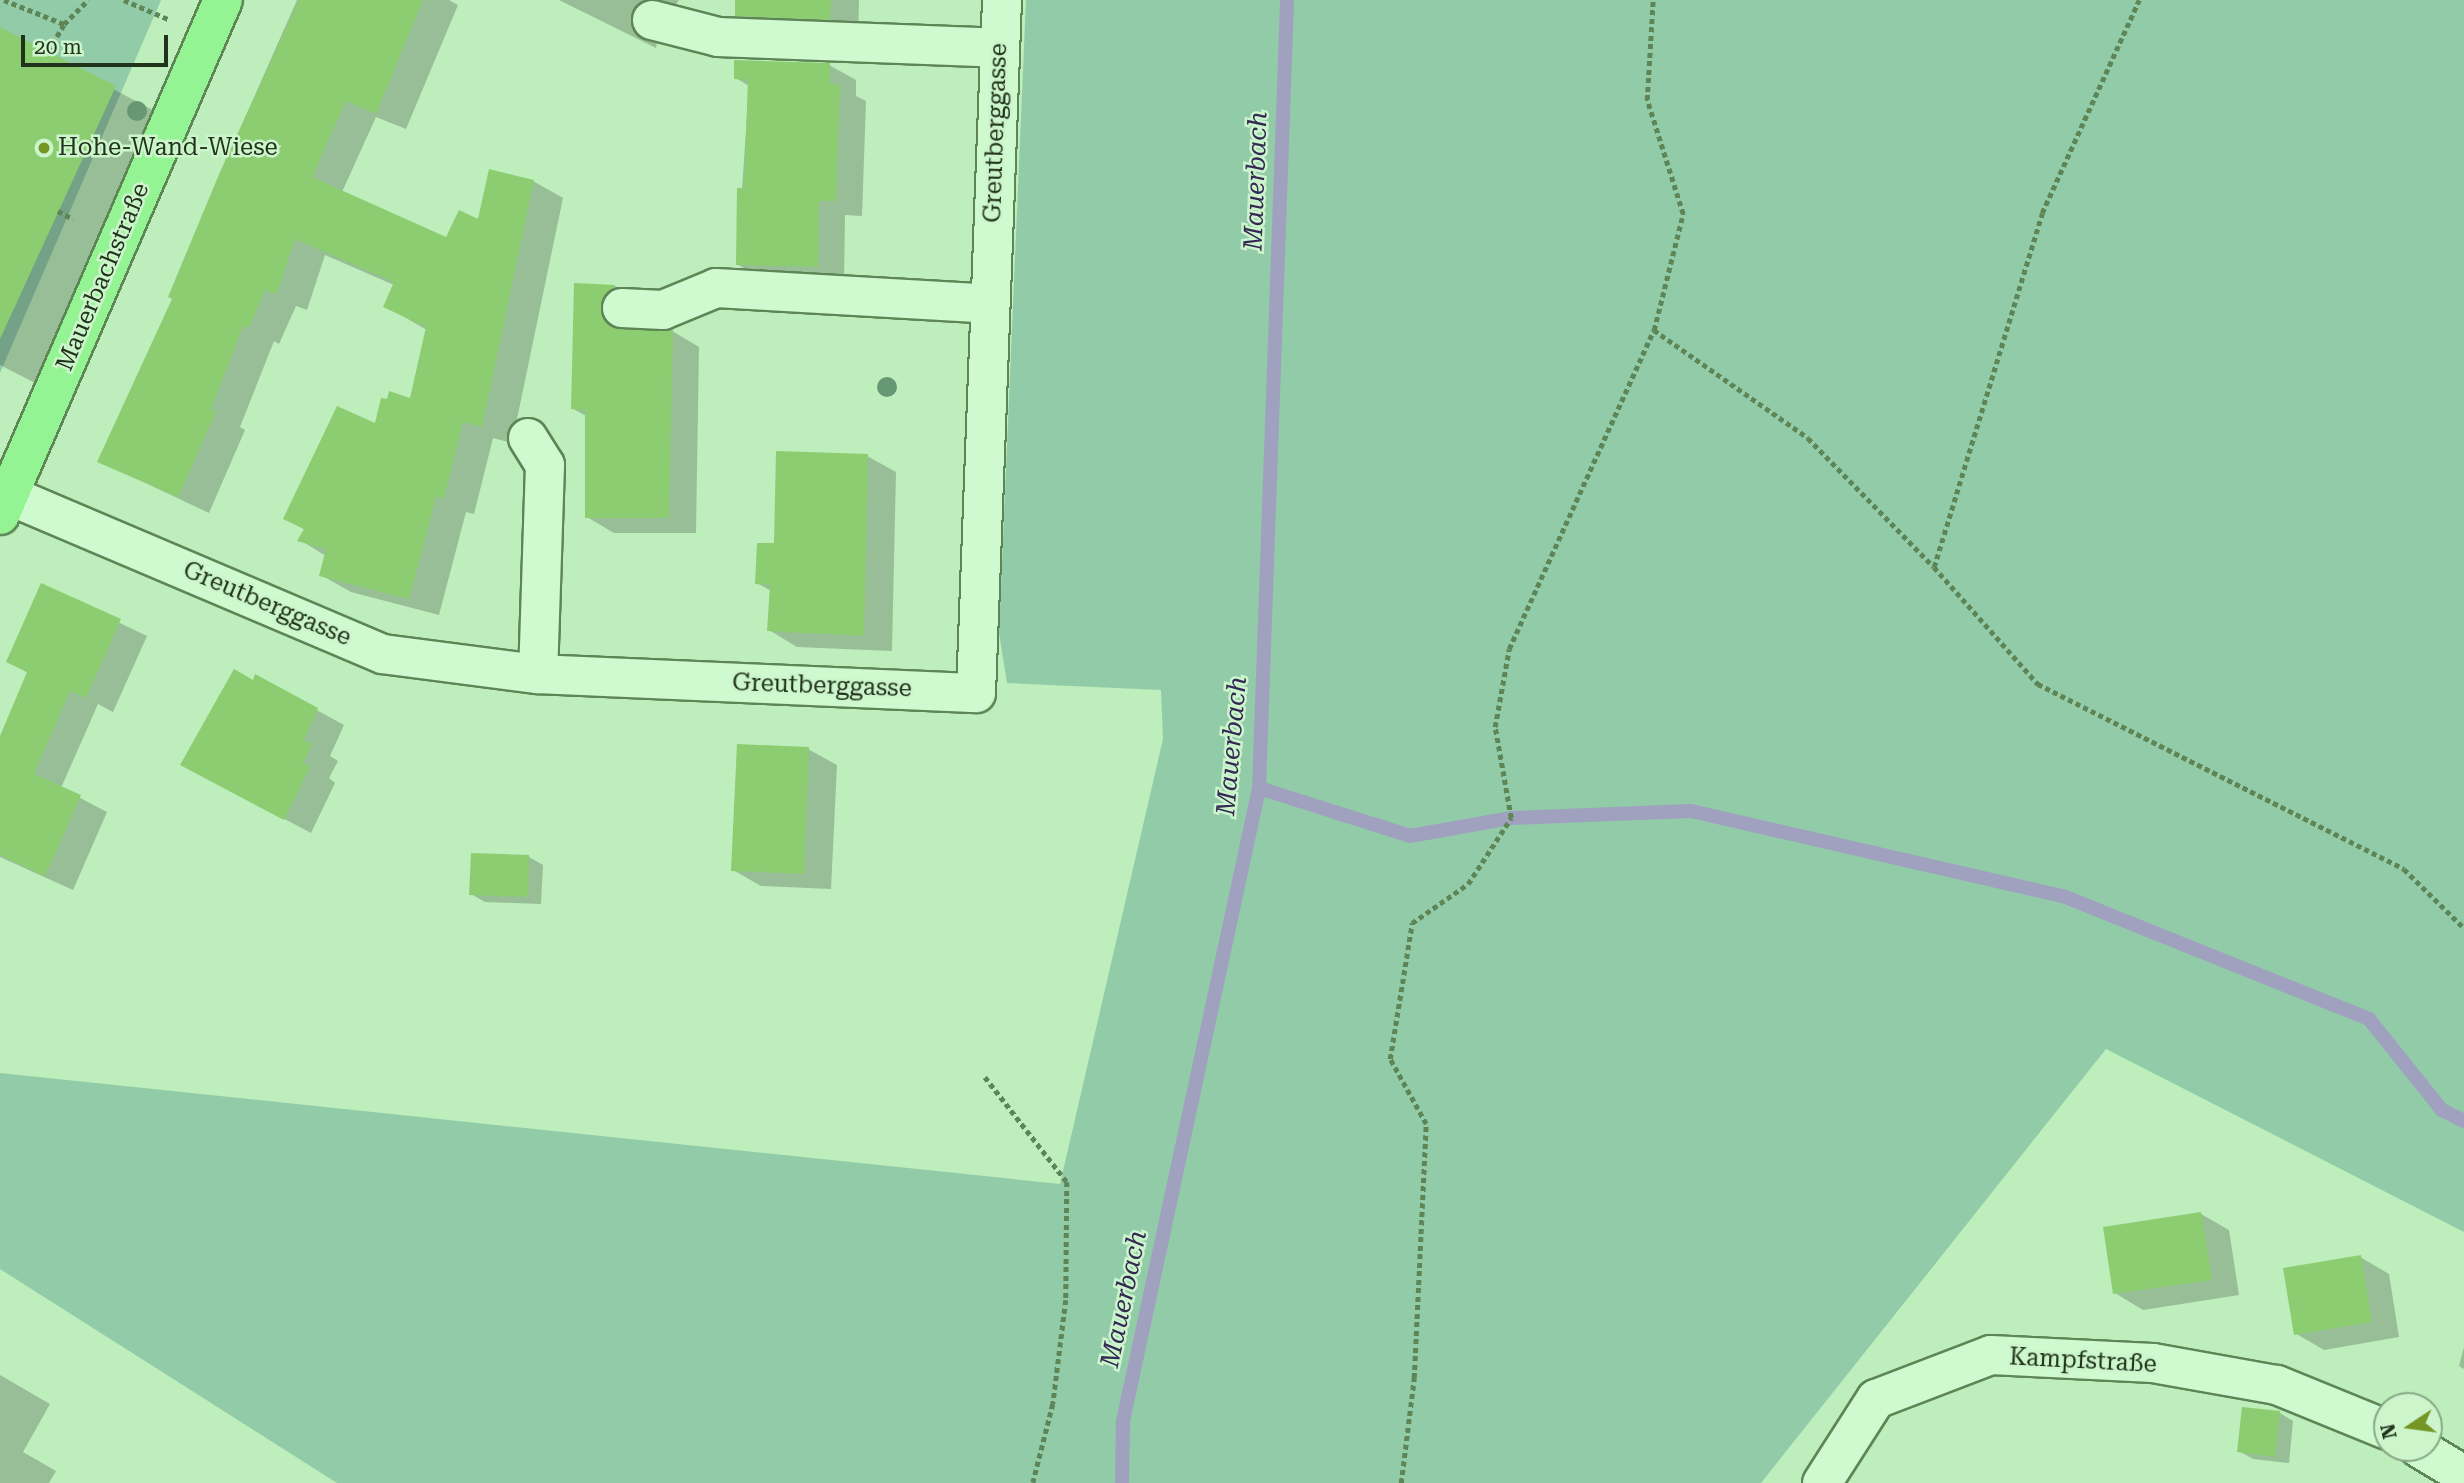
<!DOCTYPE html>
<meta charset="utf-8">
<style>
body{margin:0}
#map{position:relative;width:2464px;height:1483px;overflow:hidden;background:#bdeebc;font-family:"Roboto Serif",serif}
div>[style]{position:absolute}
.green>*{inset:0;background:#91cba8}
.shadow>*{inset:0;background:#0003}
.stream>*{height:14px;margin:-7px;padding:0 7px;transform-origin:7px;border-radius:7px;background:#a0a0bf}
.building>*{inset:0;background:#8ccd71}
.path>*{height:4.5px;margin-top:-2.25px;transform-origin:0;background:repeating-linear-gradient(90deg,#5e8556 0 5px,transparent 0 8.5px)}
.roads{filter:drop-shadow(2px 0 #5e8556) drop-shadow(-2px 0 #5e8556) drop-shadow(0 2px #5e8556) drop-shadow(0 -2px #5e8556)}
.minor>*{height:38px;margin:-19px;padding:0 19px;transform-origin:19px;border-radius:19px;background:#cff9cf}
.major>*{height:38px;margin:-19px;padding:0 19px;transform-origin:19px;border-radius:19px;background:#94f392}
.trees>*{width:20px;height:20px;margin:-10px;border-radius:50%;background:#679875}
.dots>*{width:19px;height:19px;translate:-50% -50%;box-sizing:border-box;border:4px solid #ccf5cc;border-radius:50%}
span{translate:-50% -50%;white-space:nowrap;text-align:center;line-height:1.15;-webkit-text-stroke:5px #ccf5cc;paint-order:stroke}
.street-label{font-size:24px;color:#21341b}
.poi-label{font-size:24px;color:#21341b}
.left{translate:0 -50%;text-align:left}
.water-label{font-size:26px;color:#332a54;font-style:italic}
.north{position:absolute;left:2373px;top:1392px;width:70px;height:70px;box-sizing:border-box;background:#ccf5cc;border:2px solid #88a885;border-radius:50%;rotate:257deg;font-size:19px;font-weight:700;line-height:28px;text-align:center;color:#21341b}
.north::after{content:'';display:block;margin:auto;width:24px;height:32px;background:#759525;clip-path:polygon(50% 0,100% 100%,50% 72%,0 100%)}
.scale{position:absolute;left:21px;top:35px;width:147px;height:32px;box-sizing:border-box;border:4px solid #21341b;border-top:0;padding-left:9px;font-size:21px;line-height:24px;white-space:nowrap;color:#21341b;-webkit-text-stroke:5px #ccf5cc;paint-order:stroke}
</style>
<div id="map">
<div class="green">
<div style="clip-path:polygon(0 0,161px 0,0 373px)"></div>
<div style="clip-path:polygon(1026px 0,2464px 0,2464px 1232px,2106px 1049px,1761px 1483px,337px 1483px,0 1269px,0 1073px,1060px 1184px,1163px 739px,1161px 690px,1007px 683px,999px 633px)"></div>
</div>
<div class="shadow">
<div style="clip-path:polygon(297px 0,449px 0,458px 5px,406px 129px,376px 117px,342px 192px,447px 239px,533px 181px,563px 198px,512px 443px,493px 438px,474px 514px,466px 512px,439px 615px,351px 592px,321px 575px,326px 556px,300px 540px,305px 530px,285px 518px,376px 426px,412px 400px,427px 330px,385px 306px,394px 285px,325px 255px,307px 310px,296px 306px,279px 344px,274px 341px,240px 427px,245px 430px,209px 513px,99px 461px,174px 299px,221px 172px)"></div>
<div style="clip-path:polygon(559px 0,679px 0,659px 30px,656px 48px)"></div>
<div style="clip-path:polygon(737px 0,859px 0,858px 35px,765px 31px,737px 15px)"></div>
<div style="clip-path:polygon(0 29px,166px 117px,43px 387px,0 365px)"></div>
<div style="clip-path:polygon(829px 65px,856px 80px,856px 96px,866px 101px,862px 216px,845px 215px,844px 281px,764px 280px,737px 264px,749px 86px,736px 78px)"></div>
<div style="clip-path:polygon(575px 284px,615px 286px,641px 302px,627px 323px,630px 329px,672px 331px,699px 347px,696px 533px,614px 533px,587px 517px,586px 416px,572px 408px)"></div>
<div style="clip-path:polygon(867px 456px,896px 472px,892px 651px,797px 647px,769px 630px,771px 591px,757px 583px)"></div>
<div style="clip-path:polygon(42px 586px,147px 636px,113px 712px,98px 704px,61px 788px,107px 812px,73px 890px,0 857px,0 741px,28px 673px,9px 662px)"></div>
<div style="clip-path:polygon(256px 677px,344px 725px,330px 756px,338px 761px,329px 778px,335px 783px,311px 833px,209px 779px)"></div>
<div style="clip-path:polygon(808px 749px,837px 765px,831px 889px,761px 886px,733px 870px)"></div>
<div style="clip-path:polygon(529px 857px,543px 865px,541px 904px,485px 902px,471px 894px)"></div>
<div style="clip-path:polygon(2201px 1214px,2229px 1230px,2239px 1295px,2143px 1310px,2115px 1293px)"></div>
<div style="clip-path:polygon(2360px 1257px,2389px 1274px,2399px 1337px,2324px 1350px,2295px 1333px)"></div>
<div style="clip-path:polygon(2464px 1347px,2464px 1369px,2459px 1366px)"></div>
<div style="clip-path:polygon(0 1375px,50px 1404px,23px 1452px,56px 1471px,49px 1483px,0 1483px)"></div>
<div style="clip-path:polygon(2280px 1413px,2293px 1421px,2289px 1463px,2253px 1459px,2239px 1451px)"></div>
</div>
<div class="stream">
<div style="left:1259px;top:788px;width:158px;rotate:17.6deg"></div>
<div style="left:1410px;top:836px;width:103px;rotate:-10.1deg"></div>
<div style="left:1511px;top:818px;width:180px;rotate:-2.2deg"></div>
<div style="left:1691px;top:811px;width:382px;rotate:12.9deg"></div>
<div style="left:2063px;top:896px;width:330px;rotate:21.9deg"></div>
<div style="left:2369px;top:1019px;width:117px;rotate:51.3deg"></div>
<div style="left:2442px;top:1110px;width:25px;rotate:27deg"></div>
<div style="left:1122px;top:1483px;width:62px;rotate:-89.1deg"></div>
<div style="left:1123px;top:1421px;width:647px;rotate:-77.87deg"></div>
<div style="left:1259px;top:788px;width:788px;rotate:-87.96deg"></div>
</div>
<div class="building">
<div style="clip-path:polygon(299px 0,423px 0,376px 114px,346px 101px,312px 177px,446px 237px,459px 210px,478px 219px,489px 169px,534px 180px,482px 427px,463px 422px,444px 498px,436px 497px,409px 599px,319px 576px,326px 549px,297px 541px,304px 529px,283px 519px,337px 406px,375px 423px,381px 398px,387px 399px,389px 391px,410px 398px,426px 327px,383px 307px,394px 282px,295px 239px,277px 294px,265px 290px,249px 328px,243px 326px,211px 409px,216px 412px,178px 497px,97px 462px,172px 299px,168px 297px,220px 172px)"></div>
<div style="clip-path:polygon(735px 0,831px 0,830px 20px,735px 16px)"></div>
<div style="clip-path:polygon(0 27px,116px 86px,0 339px)"></div>
<div style="clip-path:polygon(734px 60px,830px 63px,830px 84px,840px 84px,836px 201px,819px 201px,818px 267px,736px 265px,737px 188px,744px 188px,748px 80px,734px 79px)"></div>
<div style="clip-path:polygon(574px 283px,615px 285px,600px 306px,611px 327px,673px 330px,669px 518px,585px 518px,585px 410px,571px 409px)"></div>
<div style="clip-path:polygon(776px 451px,868px 454px,864px 636px,767px 631px,770px 585px,755px 584px,757px 543px,774px 543px)"></div>
<div style="clip-path:polygon(41px 583px,121px 619px,86px 698px,70px 691px,34px 774px,81px 795px,45px 876px,0 855px,0 736px,27px 672px,6px 662px)"></div>
<div style="clip-path:polygon(234px 669px,253px 680px,255px 674px,318px 708px,304px 740px,312px 744px,303px 763px,310px 767px,284px 820px,180px 765px)"></div>
<div style="clip-path:polygon(737px 744px,809px 747px,804px 874px,731px 871px)"></div>
<div style="clip-path:polygon(471px 853px,529px 855px,528px 897px,469px 895px)"></div>
<div style="clip-path:polygon(2201px 1212px,2212px 1280px,2113px 1294px,2103px 1227px)"></div>
<div style="clip-path:polygon(2361px 1255px,2372px 1322px,2294px 1335px,2283px 1268px)"></div>
<div style="clip-path:polygon(2242px 1407px,2280px 1411px,2275px 1457px,2237px 1452px)"></div>
</div>
<div class="path">
<div style="left:4px;top:0;width:65px;rotate:21.8deg"></div>
<div style="left:64px;top:24px;width:34px;rotate:-45deg"></div>
<div style="left:124px;top:0;width:48px;rotate:23.4deg"></div>
<div style="left:48px;top:51px;width:31px;rotate:-59deg"></div>
<div style="left:58px;top:211px;width:17px;rotate:28deg"></div>
<div style="left:1654px;top:330px;width:188px;rotate:35deg"></div>
<div style="left:1808px;top:438px;width:180px;rotate:45.7deg"></div>
<div style="left:1934px;top:567px;width:157px;rotate:48.4deg"></div>
<div style="left:2038px;top:684px;width:410px;rotate:26.8deg"></div>
<div style="left:2404px;top:869px;width:84px;rotate:44.5deg"></div>
<div style="left:1934px;top:567px;width:370px;rotate:-73deg"></div>
<div style="left:2042px;top:213px;width:234px;rotate:-65.5deg"></div>
<div style="left:985px;top:1077px;width:133px;rotate:52deg"></div>
<div style="left:1067px;top:1182px;width:118px;rotate:90.5deg"></div>
<div style="left:1066px;top:1300px;width:105px;rotate:97.1deg"></div>
<div style="left:1053px;top:1404px;width:81px;rotate:104.2deg"></div>
<div style="left:1401px;top:1483px;width:106px;rotate:-82.9deg"></div>
<div style="left:1414px;top:1378px;width:254px;rotate:-87.3deg"></div>
<div style="left:1426px;top:1124px;width:74px;rotate:-119deg"></div>
<div style="left:1390px;top:1059px;width:138px;rotate:-80.8deg"></div>
<div style="left:1412px;top:923px;width:68px;rotate:-34.9deg"></div>
<div style="left:1468px;top:884px;width:79px;rotate:-56.9deg"></div>
<div style="left:1511px;top:818px;width:92px;rotate:-100deg"></div>
<div style="left:1495px;top:727px;width:79px;rotate:-79.8deg"></div>
<div style="left:1509px;top:649px;width:350px;rotate:-65.6deg"></div>
<div style="left:1654px;top:330px;width:120px;rotate:-76deg"></div>
<div style="left:1683px;top:214px;width:120px;rotate:-107.5deg"></div>
<div style="left:1647px;top:100px;width:100px;rotate:-86.6deg"></div>
</div>
<div class="roads">
<div class="minor">
<div style="left:652px;top:20px;width:68px;rotate:14.4deg"></div>
<div style="left:718px;top:37px;width:280px;rotate:2.2deg"></div>
<div style="left:622px;top:308px;width:41px;rotate:2.8deg"></div>
<div style="left:663px;top:310px;width:57px;rotate:-22.5deg"></div>
<div style="left:716px;top:288px;width:274px;rotate:3.3deg"></div>
<div style="left:528px;top:438px;width:32px;rotate:58deg"></div>
<div style="left:545px;top:465px;width:209px;rotate:91.9deg"></div>
<div style="left:8px;top:495px;width:407px;rotate:23deg"></div>
<div style="left:383px;top:654px;width:156px;rotate:7.4deg"></div>
<div style="left:538px;top:674px;width:438px;rotate:2.5deg"></div>
<div style="left:976px;top:693px;width:693px;rotate:-87.85deg"></div>
<div style="left:2419px;top:1448px;width:52px;rotate:31deg"></div>
<div style="left:1822px;top:1483px;width:100px;rotate:-57.3deg"></div>
<div style="left:1876px;top:1399px;width:123px;rotate:-20.9deg"></div>
<div style="left:1991px;top:1355px;width:162px;rotate:2.8deg"></div>
<div style="left:2153px;top:1363px;width:126px;rotate:10.1deg"></div>
<div style="left:2277px;top:1385px;width:119px;rotate:22.2deg"></div>
</div>
<div class="major">
<div style="left:0;top:515px;width:561px;rotate:-66.59deg"></div>
</div>
</div>
<div class="trees">
<div style="left:137px;top:111px"></div>
<div style="left:887px;top:387px"></div>
</div>
<div class="dots">
<div style="left:44px;top:148px;background:#759525"></div>
</div>
<div class="street-label">
<span style="left:996px;top:133px;rotate:-88deg">Greutberggasse</span>
<span style="left:103px;top:277px;rotate:-67deg">Mauerbachstraße</span>
<span style="left:267px;top:604px;rotate:23deg">Greutberggasse</span>
<span style="left:822px;top:686px;rotate:2deg">Greutberggasse</span>
<span style="left:2083px;top:1361px;rotate:3deg">Kampfstraße</span>
</div>
<div class="poi-label">
<span class="left" style="left:58px;top:148px">Hohe-Wand-Wiese</span>
</div>
<div class="water-label">
<span style="left:1256px;top:181px;rotate:-88deg">Mauerbach</span>
<span style="left:1232px;top:746px;rotate:-85deg">Mauerbach</span>
<span style="left:1124px;top:1299px;rotate:-78deg">Mauerbach</span>
</div>
<div class="north">N</div>
<div class="scale">20 m</div>
</div>
